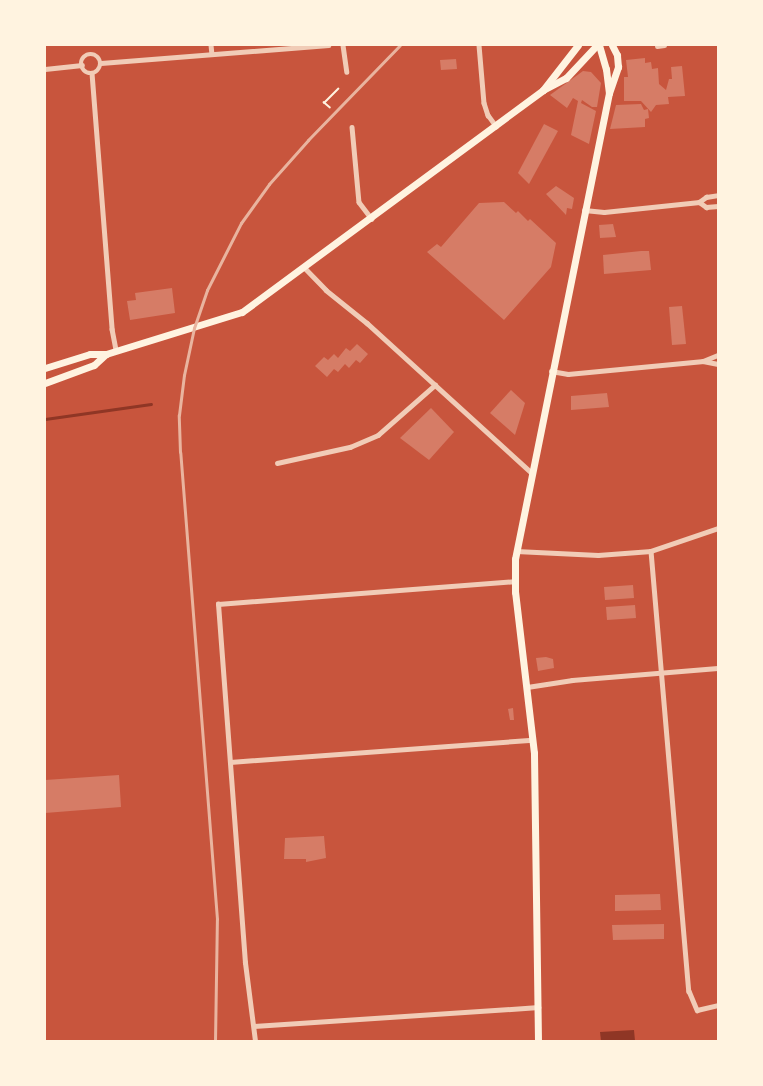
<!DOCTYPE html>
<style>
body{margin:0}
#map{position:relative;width:763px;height:1086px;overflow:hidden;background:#c8553d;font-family:Literata,serif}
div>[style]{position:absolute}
.water>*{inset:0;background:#8f3625}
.stream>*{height:3px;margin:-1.5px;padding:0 1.5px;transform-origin:1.5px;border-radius:1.5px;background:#8f3625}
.building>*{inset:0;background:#d67c66}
.path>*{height:1.5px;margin:-0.75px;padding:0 0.75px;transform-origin:0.75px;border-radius:0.75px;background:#fff3e0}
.minor>*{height:4.5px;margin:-2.25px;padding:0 2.25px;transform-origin:2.25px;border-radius:2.25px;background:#f1ccb7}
.minor>.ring{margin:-2.25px;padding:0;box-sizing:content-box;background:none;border:4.5px solid #f1ccb7;border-radius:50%}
.tertiary>*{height:5px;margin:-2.5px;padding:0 2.5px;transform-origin:2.5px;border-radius:2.5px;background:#f1ccb7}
.primary>*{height:7px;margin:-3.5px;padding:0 3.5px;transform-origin:3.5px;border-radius:3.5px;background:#fff3e0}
.rail>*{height:3px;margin:-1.5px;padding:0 1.5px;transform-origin:1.5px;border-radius:1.5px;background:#e9b49f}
span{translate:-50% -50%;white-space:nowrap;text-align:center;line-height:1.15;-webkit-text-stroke:5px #fff3e0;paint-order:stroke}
.frame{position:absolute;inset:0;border:46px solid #fff3e0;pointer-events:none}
</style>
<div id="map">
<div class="water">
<div style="clip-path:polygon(634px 1030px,635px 1041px,601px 1041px,600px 1032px)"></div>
</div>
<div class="stream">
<div style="left:45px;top:419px;width:107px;rotate:-8.1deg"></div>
</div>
<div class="building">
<div style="clip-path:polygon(645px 58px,645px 63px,651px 62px,652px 69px,658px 68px,659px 84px,666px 90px,669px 79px,672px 79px,671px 67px,682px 66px,685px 96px,668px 97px,669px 104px,656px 105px,651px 112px,641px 101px,624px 101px,624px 77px,628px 77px,626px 60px)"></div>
<div style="clip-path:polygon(456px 59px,457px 69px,441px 70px,440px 60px)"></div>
<div style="clip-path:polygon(583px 71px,591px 72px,601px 83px,597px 107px,592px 107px,582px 100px,581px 103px,596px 111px,589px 144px,571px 135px,578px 101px,573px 98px,567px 108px,550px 95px)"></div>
<div style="clip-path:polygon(641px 104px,644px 110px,648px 109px,649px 118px,645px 119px,645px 127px,610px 129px,616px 105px)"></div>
<div style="clip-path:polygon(544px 124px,558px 131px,529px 184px,518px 173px)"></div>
<div style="clip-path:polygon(556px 186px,574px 198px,572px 209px,567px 208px,566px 215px,546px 194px)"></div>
<div style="clip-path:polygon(504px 202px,516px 213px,518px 211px,528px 221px,530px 219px,556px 243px,551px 267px,504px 320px,427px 252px,437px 244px,441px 247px,479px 203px)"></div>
<div style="clip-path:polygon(613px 224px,616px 237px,600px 238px,599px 225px)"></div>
<div style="clip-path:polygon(641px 251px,649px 251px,651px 270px,604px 274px,603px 255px)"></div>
<div style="clip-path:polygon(172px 288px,175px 313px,130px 320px,127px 301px,136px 300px,135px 293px)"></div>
<div style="clip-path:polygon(682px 306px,686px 344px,672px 345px,669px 307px)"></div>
<div style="clip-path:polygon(357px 344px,368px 354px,360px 363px,356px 360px,349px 368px,345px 364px,338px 372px,334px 369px,327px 377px,315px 366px,324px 357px,328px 360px,334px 354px,338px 358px,346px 348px,350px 351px)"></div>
<div style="clip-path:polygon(511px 390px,525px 403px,515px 435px,490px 413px)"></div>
<div style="clip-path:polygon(607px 393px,609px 407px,571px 410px,571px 396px)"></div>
<div style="clip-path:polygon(431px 408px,454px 432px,429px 460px,400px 438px)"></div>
<div style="clip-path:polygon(633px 585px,634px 598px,605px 600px,604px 587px)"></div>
<div style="clip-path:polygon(635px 605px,636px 618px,607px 620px,606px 607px)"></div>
<div style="clip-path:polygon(546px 657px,553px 659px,554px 668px,538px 671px,536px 658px)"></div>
<div style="clip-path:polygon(513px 708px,514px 720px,510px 720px,508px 709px)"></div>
<div style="clip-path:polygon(119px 775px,121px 807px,45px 813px,45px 780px)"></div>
<div style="clip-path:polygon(324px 836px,326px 858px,306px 862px,306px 859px,284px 859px,285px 838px)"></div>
<div style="clip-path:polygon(660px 894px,661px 910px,615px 911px,615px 895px)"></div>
<div style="clip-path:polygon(664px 924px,664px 939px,613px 940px,612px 925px)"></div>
</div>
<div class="path">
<div style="left:330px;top:108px;width:8px;rotate:-140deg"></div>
<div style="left:324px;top:103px;width:20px;rotate:-45deg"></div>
</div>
<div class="minor">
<div style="left:211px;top:45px;width:9px;rotate:84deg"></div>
<div style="left:343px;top:45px;width:27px;rotate:82deg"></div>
<div style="left:479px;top:45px;width:58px;rotate:85.1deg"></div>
<div style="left:484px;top:103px;width:13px;rotate:72deg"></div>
<div style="left:488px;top:115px;width:14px;rotate:54deg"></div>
<div style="left:657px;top:46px;width:7px;rotate:-8deg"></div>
<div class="ring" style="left:81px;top:54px;width:15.5px;height:15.5px"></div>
<div style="left:101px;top:63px;width:228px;rotate:-4.5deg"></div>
<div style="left:45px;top:69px;width:37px;rotate:-6deg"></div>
<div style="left:92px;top:73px;width:257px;rotate:85.5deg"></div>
<div style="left:112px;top:329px;width:21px;rotate:79deg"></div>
<div style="left:352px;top:127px;width:75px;rotate:84.7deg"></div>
<div style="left:359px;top:202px;width:21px;rotate:53deg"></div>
<div style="left:304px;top:267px;width:32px;rotate:46deg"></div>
<div style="left:326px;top:290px;width:53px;rotate:38.8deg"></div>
<div style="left:367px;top:323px;width:222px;rotate:42.3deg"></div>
<div style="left:703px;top:361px;width:16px;rotate:-22deg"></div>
<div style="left:551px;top:371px;width:17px;rotate:10deg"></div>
<div style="left:568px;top:374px;width:136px;rotate:-5.5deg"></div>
<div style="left:703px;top:361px;width:15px;rotate:11deg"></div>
<div style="left:277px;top:463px;width:75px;rotate:-12.4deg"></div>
<div style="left:350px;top:447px;width:30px;rotate:-23deg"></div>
<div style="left:378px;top:435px;width:76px;rotate:-41.3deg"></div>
<div style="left:516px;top:551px;width:82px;rotate:2.8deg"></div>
<div style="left:598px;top:555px;width:53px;rotate:-4.3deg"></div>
<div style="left:651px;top:551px;width:71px;rotate:-18.9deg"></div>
<div style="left:651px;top:551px;width:442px;rotate:85.1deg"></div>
<div style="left:689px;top:991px;width:21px;rotate:67deg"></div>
<div style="left:697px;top:1010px;width:22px;rotate:-13deg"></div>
<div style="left:230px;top:762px;width:303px;rotate:-4.2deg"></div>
<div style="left:254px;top:1026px;width:285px;rotate:-3.8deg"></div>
<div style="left:255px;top:1041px;width:79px;rotate:-97.3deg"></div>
<div style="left:245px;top:963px;width:360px;rotate:-94.3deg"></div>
<div style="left:218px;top:604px;width:297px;rotate:-4.4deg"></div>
</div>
<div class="tertiary">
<div style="left:699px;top:202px;width:9px;rotate:36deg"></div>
<div style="left:706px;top:207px;width:12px;rotate:-5deg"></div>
<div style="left:584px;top:210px;width:20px;rotate:6deg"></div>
<div style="left:604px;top:212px;width:96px;rotate:-6deg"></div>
<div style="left:699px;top:202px;width:9px;rotate:-36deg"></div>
<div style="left:706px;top:197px;width:12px;rotate:-9deg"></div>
<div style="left:527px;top:687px;width:46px;rotate:-8.8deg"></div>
<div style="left:572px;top:680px;width:146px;rotate:-4.7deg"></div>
</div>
<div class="primary">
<div style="left:599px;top:45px;width:25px;rotate:74deg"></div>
<div style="left:606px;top:69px;width:24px;rotate:83deg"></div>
<div style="left:543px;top:90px;width:57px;rotate:-52.1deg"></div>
<div style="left:45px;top:368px;width:47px;rotate:-17.3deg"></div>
<div style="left:90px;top:354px;width:16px"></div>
<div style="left:106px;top:354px;width:142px;rotate:-17.2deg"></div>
<div style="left:242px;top:312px;width:374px;rotate:-36.4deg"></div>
<div style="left:543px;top:90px;width:26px;rotate:-28deg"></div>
<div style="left:566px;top:78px;width:45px;rotate:-46.8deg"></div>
<div style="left:45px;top:383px;width:52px;rotate:-20.2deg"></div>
<div style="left:94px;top:365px;width:16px;rotate:-43deg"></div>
<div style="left:538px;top:1041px;width:288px;rotate:-90.8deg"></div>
<div style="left:534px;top:753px;width:162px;rotate:-96.7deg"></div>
<div style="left:515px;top:592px;width:33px;rotate:-90deg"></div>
<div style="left:515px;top:559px;width:475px;rotate:-78.6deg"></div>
<div style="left:609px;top:93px;width:28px;rotate:-71deg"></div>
<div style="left:618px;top:67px;width:12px;rotate:-95deg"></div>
<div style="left:617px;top:55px;width:11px;rotate:-117deg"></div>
</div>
<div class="rail">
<div style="left:215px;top:1041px;width:122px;rotate:-89.1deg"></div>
<div style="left:217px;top:919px;width:468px;rotate:-94.5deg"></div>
<div style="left:180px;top:452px;width:37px;rotate:-92deg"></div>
<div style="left:179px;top:415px;width:40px;rotate:-82.9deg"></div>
<div style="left:184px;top:375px;width:48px;rotate:-78deg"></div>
<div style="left:194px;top:328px;width:40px;rotate:-71.1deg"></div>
<div style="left:207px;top:290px;width:75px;rotate:-63.1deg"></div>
<div style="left:241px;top:223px;width:48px;rotate:-54.3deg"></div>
<div style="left:269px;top:184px;width:59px;rotate:-48.4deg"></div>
<div style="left:308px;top:140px;width:132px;rotate:-45.9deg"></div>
</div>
<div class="frame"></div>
</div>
